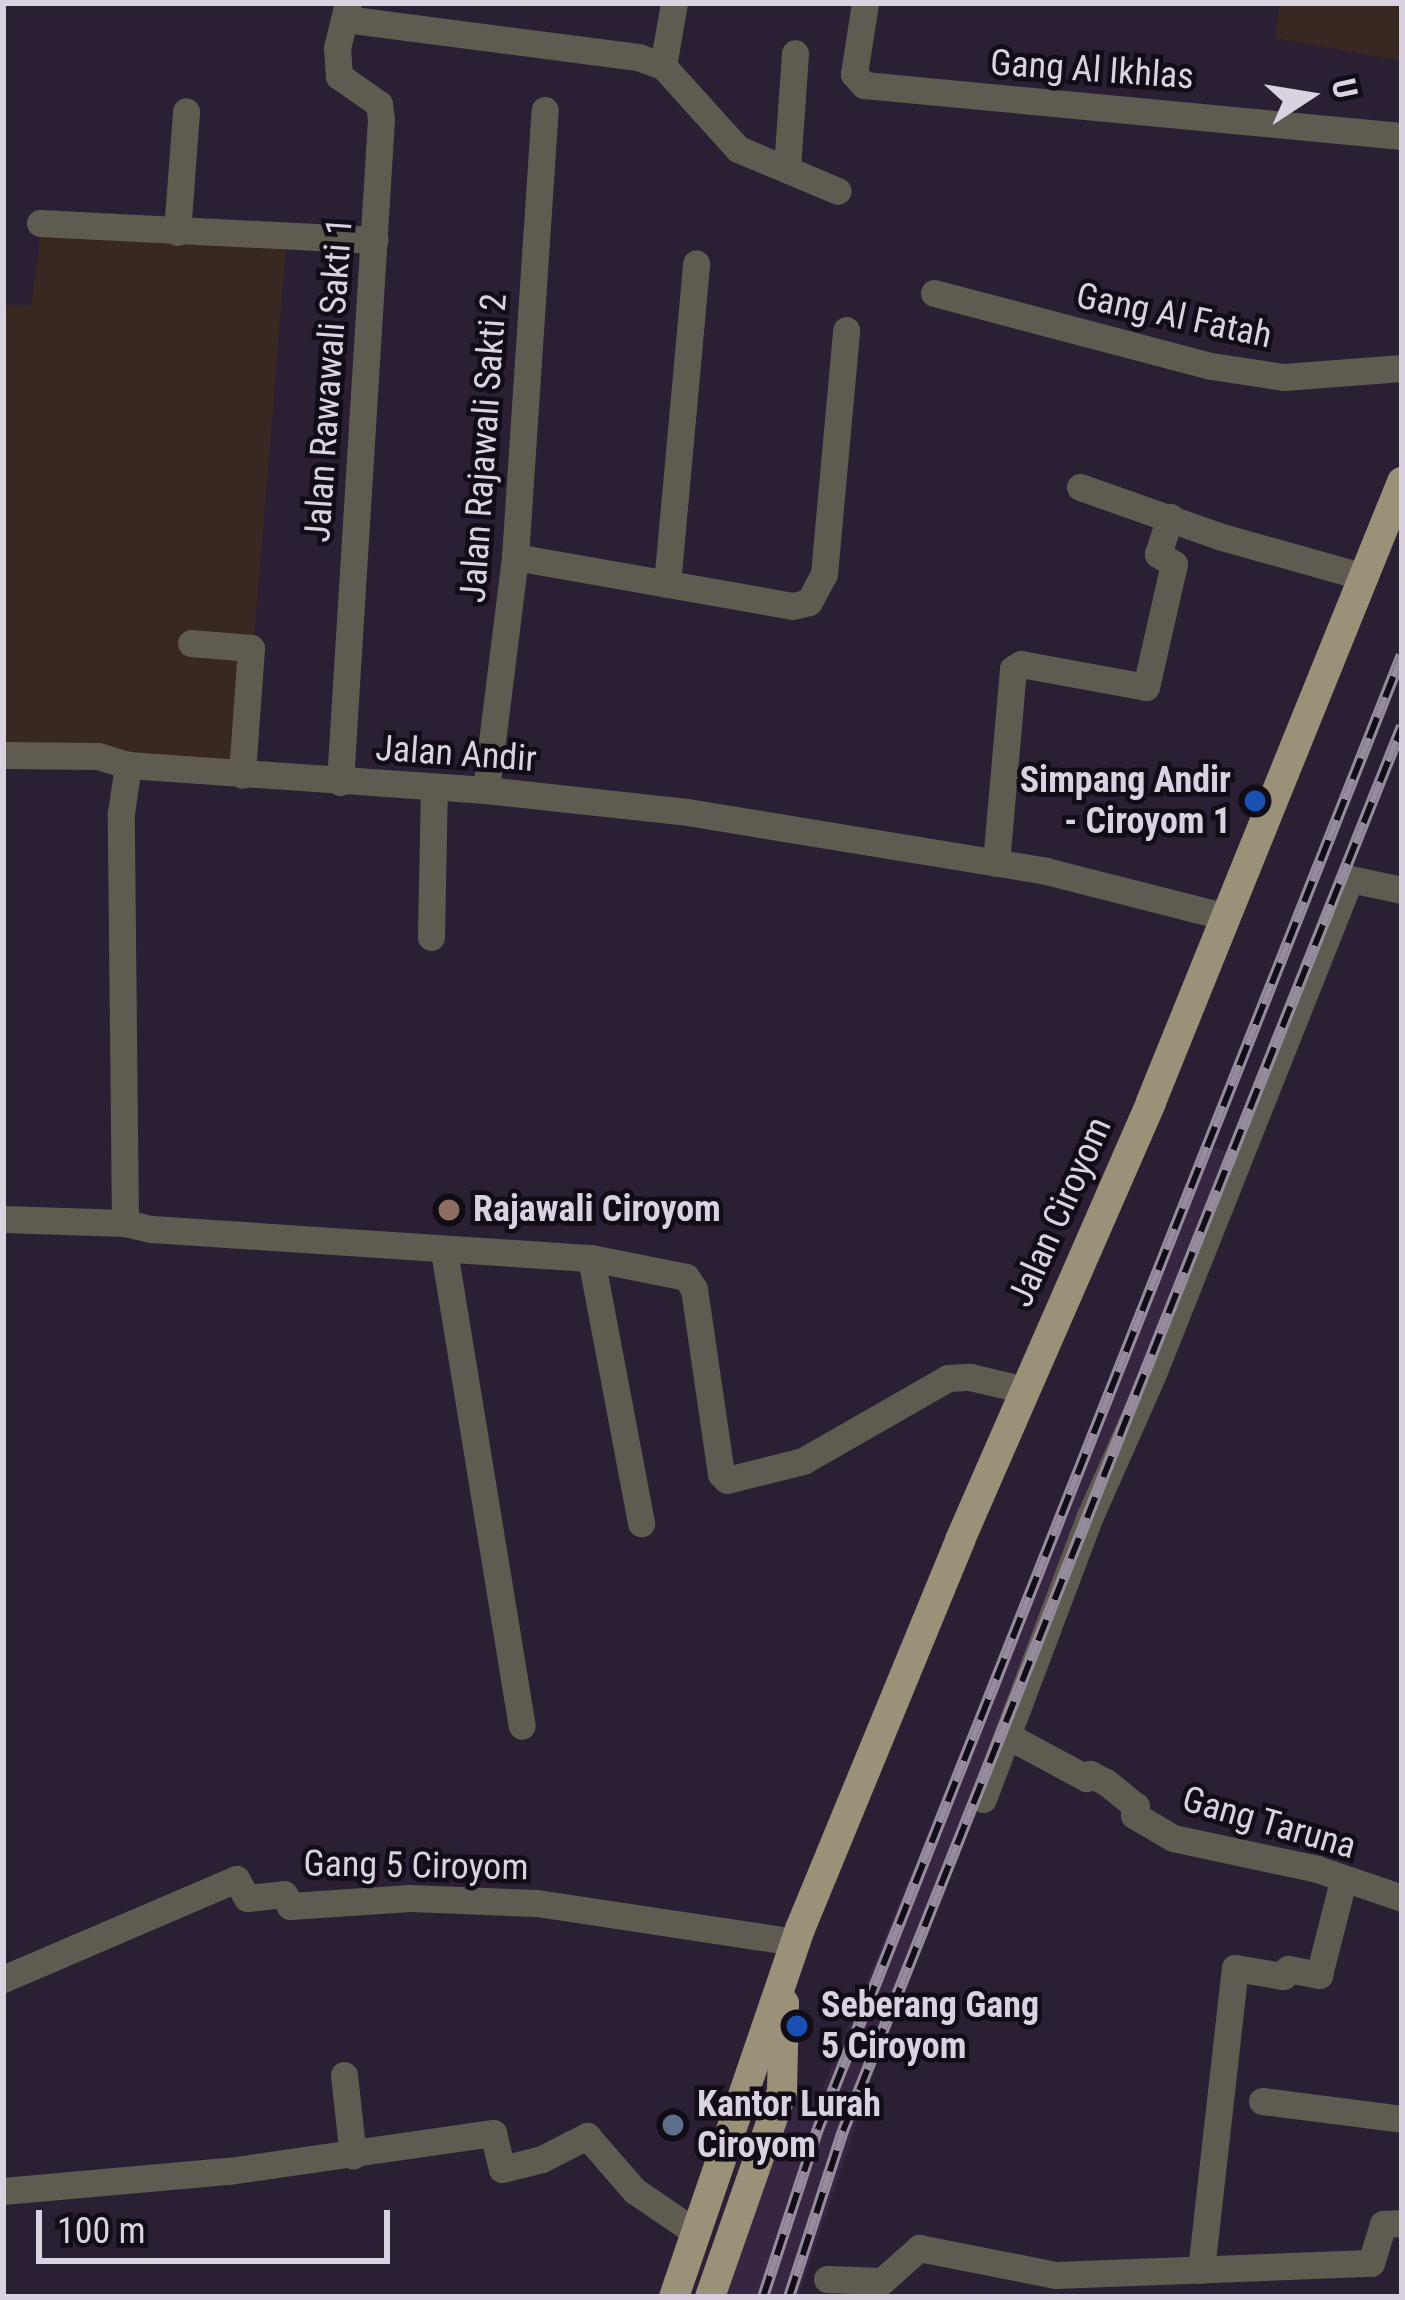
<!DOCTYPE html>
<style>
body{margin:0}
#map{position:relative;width:1405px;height:2300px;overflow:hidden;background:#2b1f34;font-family:"Roboto Condensed",sans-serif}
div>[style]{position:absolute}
.built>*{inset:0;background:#362642}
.industrial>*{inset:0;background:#392721}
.minor>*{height:27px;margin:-13.5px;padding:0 13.5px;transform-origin:13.5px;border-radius:13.5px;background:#605b50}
.major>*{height:30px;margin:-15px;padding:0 15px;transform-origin:15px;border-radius:15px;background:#9b9179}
.rail>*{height:12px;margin-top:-6px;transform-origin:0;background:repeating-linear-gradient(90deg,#110c15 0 22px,#968c9d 0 44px);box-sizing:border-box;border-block:3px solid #968c9d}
.dots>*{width:33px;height:33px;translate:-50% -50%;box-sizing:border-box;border:6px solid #110c15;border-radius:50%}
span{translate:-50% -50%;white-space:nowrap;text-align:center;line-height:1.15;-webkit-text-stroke:9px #110c15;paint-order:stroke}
.street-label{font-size:36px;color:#dad2e0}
.poi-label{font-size:36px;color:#dad2e0;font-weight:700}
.right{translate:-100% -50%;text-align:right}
.left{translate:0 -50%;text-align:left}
.frame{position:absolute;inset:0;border:6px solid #dad2e0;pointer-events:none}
.north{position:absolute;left:1249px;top:36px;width:120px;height:120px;-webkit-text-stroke:9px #110c15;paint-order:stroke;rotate:78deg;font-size:33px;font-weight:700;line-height:48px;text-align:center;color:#dad2e0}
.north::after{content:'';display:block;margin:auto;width:42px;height:54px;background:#dad2e0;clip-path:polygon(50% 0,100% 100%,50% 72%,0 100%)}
.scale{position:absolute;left:36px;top:2210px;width:354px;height:54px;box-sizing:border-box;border:6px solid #dad2e0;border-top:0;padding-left:15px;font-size:36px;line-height:42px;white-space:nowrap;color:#dad2e0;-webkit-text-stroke:9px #110c15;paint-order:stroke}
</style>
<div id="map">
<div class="built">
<div style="clip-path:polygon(1213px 1147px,1237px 1156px,894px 2013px,798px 2297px,725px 2297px,795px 2092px,818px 2100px,913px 1869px,925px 1874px)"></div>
</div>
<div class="industrial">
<div style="clip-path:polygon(1280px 3px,1402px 3px,1402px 61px,1275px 38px)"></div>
<div style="clip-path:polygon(43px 220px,287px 235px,244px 763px,3px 751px,3px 305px,31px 305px)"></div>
</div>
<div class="minor">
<div style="left:865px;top:3px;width:72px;rotate:98.8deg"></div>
<div style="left:854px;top:74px;width:15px;rotate:48deg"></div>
<div style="left:864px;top:85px;width:540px;rotate:5.42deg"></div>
<div style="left:345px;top:19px;width:295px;rotate:7.4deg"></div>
<div style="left:638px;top:57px;width:27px;rotate:20deg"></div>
<div style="left:663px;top:66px;width:112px;rotate:47.9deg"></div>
<div style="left:738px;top:149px;width:108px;rotate:22.8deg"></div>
<div style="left:663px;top:66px;width:64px;rotate:-80.1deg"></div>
<div style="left:787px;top:168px;width:115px;rotate:-86deg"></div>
<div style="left:40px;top:223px;width:335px;rotate:2.9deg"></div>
<div style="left:177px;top:232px;width:121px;rotate:-85.7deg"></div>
<div style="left:934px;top:293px;width:286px;rotate:14.8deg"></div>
<div style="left:1211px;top:366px;width:74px;rotate:8.6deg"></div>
<div style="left:1284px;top:377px;width:118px;rotate:-4.4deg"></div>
<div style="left:1080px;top:487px;width:151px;rotate:19.4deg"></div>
<div style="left:1222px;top:537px;width:148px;rotate:15.7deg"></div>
<div style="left:515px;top:557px;width:282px;rotate:10deg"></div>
<div style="left:793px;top:606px;width:16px;rotate:-14deg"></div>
<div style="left:809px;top:602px;width:32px;rotate:-62deg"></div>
<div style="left:824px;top:574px;width:245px;rotate:-84.8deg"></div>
<div style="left:667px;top:584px;width:322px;rotate:-84.8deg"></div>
<div style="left:191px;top:643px;width:60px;rotate:4.8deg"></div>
<div style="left:251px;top:648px;width:127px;rotate:94.1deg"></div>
<div style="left:3px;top:755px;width:95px;rotate:0.6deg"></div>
<div style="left:98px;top:756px;width:31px;rotate:17deg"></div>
<div style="left:340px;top:782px;width:663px;rotate:-86.46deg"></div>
<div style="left:381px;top:120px;width:16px;rotate:-97deg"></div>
<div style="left:379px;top:104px;width:49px;rotate:-145deg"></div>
<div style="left:339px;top:76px;width:28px;rotate:-94deg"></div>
<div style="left:337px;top:48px;width:46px;rotate:-76.3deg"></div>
<div style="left:486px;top:790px;width:235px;rotate:-82.9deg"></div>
<div style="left:515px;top:557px;width:448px;rotate:-86.2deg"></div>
<div style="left:996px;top:863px;width:195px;rotate:-85deg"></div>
<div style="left:1013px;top:669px;width:9px;rotate:-32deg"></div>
<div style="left:1021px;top:664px;width:127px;rotate:10.4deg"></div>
<div style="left:1146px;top:687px;width:126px;rotate:-77.2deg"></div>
<div style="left:1174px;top:564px;width:19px;rotate:-148deg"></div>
<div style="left:1158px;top:554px;width:39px;rotate:-72deg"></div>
<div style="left:431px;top:937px;width:150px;rotate:-88.9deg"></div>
<div style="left:3px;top:1219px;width:122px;rotate:1.9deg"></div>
<div style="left:125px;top:1223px;width:28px;rotate:13deg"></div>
<div style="left:152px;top:1229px;width:440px;rotate:3.8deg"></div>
<div style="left:591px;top:1258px;width:97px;rotate:11.3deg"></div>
<div style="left:686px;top:1277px;width:14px;rotate:56deg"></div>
<div style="left:694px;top:1289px;width:187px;rotate:81.7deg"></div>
<div style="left:721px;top:1474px;width:8px;rotate:45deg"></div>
<div style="left:727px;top:1480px;width:78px;rotate:-14deg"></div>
<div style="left:803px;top:1461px;width:167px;rotate:-29.8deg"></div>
<div style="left:948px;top:1378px;width:22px;rotate:-3deg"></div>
<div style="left:970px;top:1377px;width:57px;rotate:13.3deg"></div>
<div style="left:125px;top:1223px;width:410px;rotate:-90.6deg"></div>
<div style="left:121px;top:813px;width:49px;rotate:-81.7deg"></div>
<div style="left:128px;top:765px;width:359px;rotate:4deg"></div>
<div style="left:486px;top:790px;width:202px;rotate:6.2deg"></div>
<div style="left:687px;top:812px;width:364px;rotate:9.3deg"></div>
<div style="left:1046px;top:871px;width:186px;rotate:14.3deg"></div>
<div style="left:444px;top:1251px;width:481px;rotate:80.7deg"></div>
<div style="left:591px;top:1258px;width:270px;rotate:79.3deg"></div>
<div style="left:1008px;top:1736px;width:89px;rotate:28.3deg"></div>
<div style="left:1086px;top:1778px;width:6px;rotate:-45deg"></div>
<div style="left:1090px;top:1774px;width:18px;rotate:27deg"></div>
<div style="left:1106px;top:1782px;width:38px;rotate:39deg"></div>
<div style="left:1136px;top:1806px;width:9px;rotate:103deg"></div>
<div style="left:1134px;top:1815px;width:45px;rotate:30.5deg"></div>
<div style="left:1173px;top:1838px;width:147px;rotate:12.1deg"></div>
<div style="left:1317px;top:1869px;width:90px;rotate:18.8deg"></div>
<div style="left:983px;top:1799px;width:303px;rotate:-69.3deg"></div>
<div style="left:1090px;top:1516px;width:153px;rotate:-66.1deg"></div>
<div style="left:1152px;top:1376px;width:535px;rotate:-68.28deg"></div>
<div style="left:1350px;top:879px;width:53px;rotate:11.9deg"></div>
<div style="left:3px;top:1979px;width:254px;rotate:-23.2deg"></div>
<div style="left:236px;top:1879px;width:22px;rotate:60deg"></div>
<div style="left:247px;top:1898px;width:37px;rotate:-6deg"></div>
<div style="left:284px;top:1894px;width:13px;rotate:63deg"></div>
<div style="left:290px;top:1906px;width:120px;rotate:-3.8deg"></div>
<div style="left:410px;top:1898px;width:127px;rotate:2.3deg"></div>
<div style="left:537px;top:1903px;width:261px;rotate:8.6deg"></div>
<div style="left:344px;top:2075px;width:81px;rotate:83.7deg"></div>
<div style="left:1262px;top:2101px;width:141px;rotate:7.3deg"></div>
<div style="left:3px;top:2191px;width:227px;rotate:-5.1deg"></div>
<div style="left:229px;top:2171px;width:267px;rotate:-8.2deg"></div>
<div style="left:493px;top:2133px;width:37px;rotate:76deg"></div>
<div style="left:502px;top:2169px;width:41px;rotate:-14deg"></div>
<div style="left:542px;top:2159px;width:51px;rotate:-27.1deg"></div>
<div style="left:587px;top:2136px;width:73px;rotate:48.9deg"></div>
<div style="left:635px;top:2191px;width:73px;rotate:34.3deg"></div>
<div style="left:1201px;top:2270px;width:304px;rotate:-83.6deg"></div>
<div style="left:1235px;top:1968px;width:49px;rotate:9.5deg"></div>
<div style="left:1283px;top:1976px;width:9px;rotate:-54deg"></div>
<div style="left:1288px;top:1969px;width:32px;rotate:11deg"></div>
<div style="left:1319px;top:1975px;width:97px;rotate:-75.7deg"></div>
<div style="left:827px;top:2279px;width:55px;rotate:2.1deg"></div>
<div style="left:882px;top:2281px;width:50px;rotate:-41.7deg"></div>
<div style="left:919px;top:2248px;width:139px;rotate:11.2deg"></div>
<div style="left:1055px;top:2275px;width:316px;rotate:-2.2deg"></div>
<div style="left:1371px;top:2263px;width:41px;rotate:-72.9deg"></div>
<div style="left:1383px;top:2224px;width:19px;rotate:-3deg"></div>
</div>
<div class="major">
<div style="left:674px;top:2297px;width:389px;rotate:-71.1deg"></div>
<div style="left:800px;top:1929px;width:421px;rotate:-67.6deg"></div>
<div style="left:960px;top:1540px;width:478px;rotate:-66.4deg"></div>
<div style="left:1151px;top:1102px;width:669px;rotate:-67.96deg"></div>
<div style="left:710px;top:2297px;width:218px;rotate:-70.7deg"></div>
<div style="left:782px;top:2091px;width:88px;rotate:-88.7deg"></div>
</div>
<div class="rail">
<div style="left:763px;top:2297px;width:177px;rotate:-71.9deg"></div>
<div style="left:818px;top:2129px;width:1585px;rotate:-68.39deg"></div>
<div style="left:789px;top:2297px;width:175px;rotate:-72deg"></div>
<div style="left:843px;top:2131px;width:1512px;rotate:-68.3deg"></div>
</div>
<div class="dots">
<div style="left:1255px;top:801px;background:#1a4fb4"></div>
<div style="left:449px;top:1210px;background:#8d6e63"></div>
<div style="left:797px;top:2026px;background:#1a4fb4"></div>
<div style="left:673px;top:2125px;background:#5c6f8a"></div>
</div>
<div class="street-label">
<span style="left:1092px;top:70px;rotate:4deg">Gang Al Ikhlas</span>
<span style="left:1174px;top:316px;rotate:12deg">Gang Al Fatah</span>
<span style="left:329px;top:380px;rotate:-86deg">Jalan Rawawali Sakti 1</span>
<span style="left:484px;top:448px;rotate:-86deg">Jalan Rajawali Sakti 2</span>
<span style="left:456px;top:754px;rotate:4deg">Jalan Andir</span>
<span style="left:1060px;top:1212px;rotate:-66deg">Jalan Ciroyom</span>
<span style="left:1269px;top:1823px;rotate:16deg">Gang Taruna</span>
<span style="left:416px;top:1866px;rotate:1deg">Gang 5 Ciroyom</span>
</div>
<div class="poi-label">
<span class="right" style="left:1231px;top:801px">Simpang Andir<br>- Ciroyom 1</span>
<span class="left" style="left:473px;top:1210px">Rajawali Ciroyom</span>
<span class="left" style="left:821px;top:2026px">Seberang Gang<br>5 Ciroyom</span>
<span class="left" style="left:697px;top:2125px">Kantor Lurah<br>Ciroyom</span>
</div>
<div class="frame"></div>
<div class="north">U</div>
<div class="scale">100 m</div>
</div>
